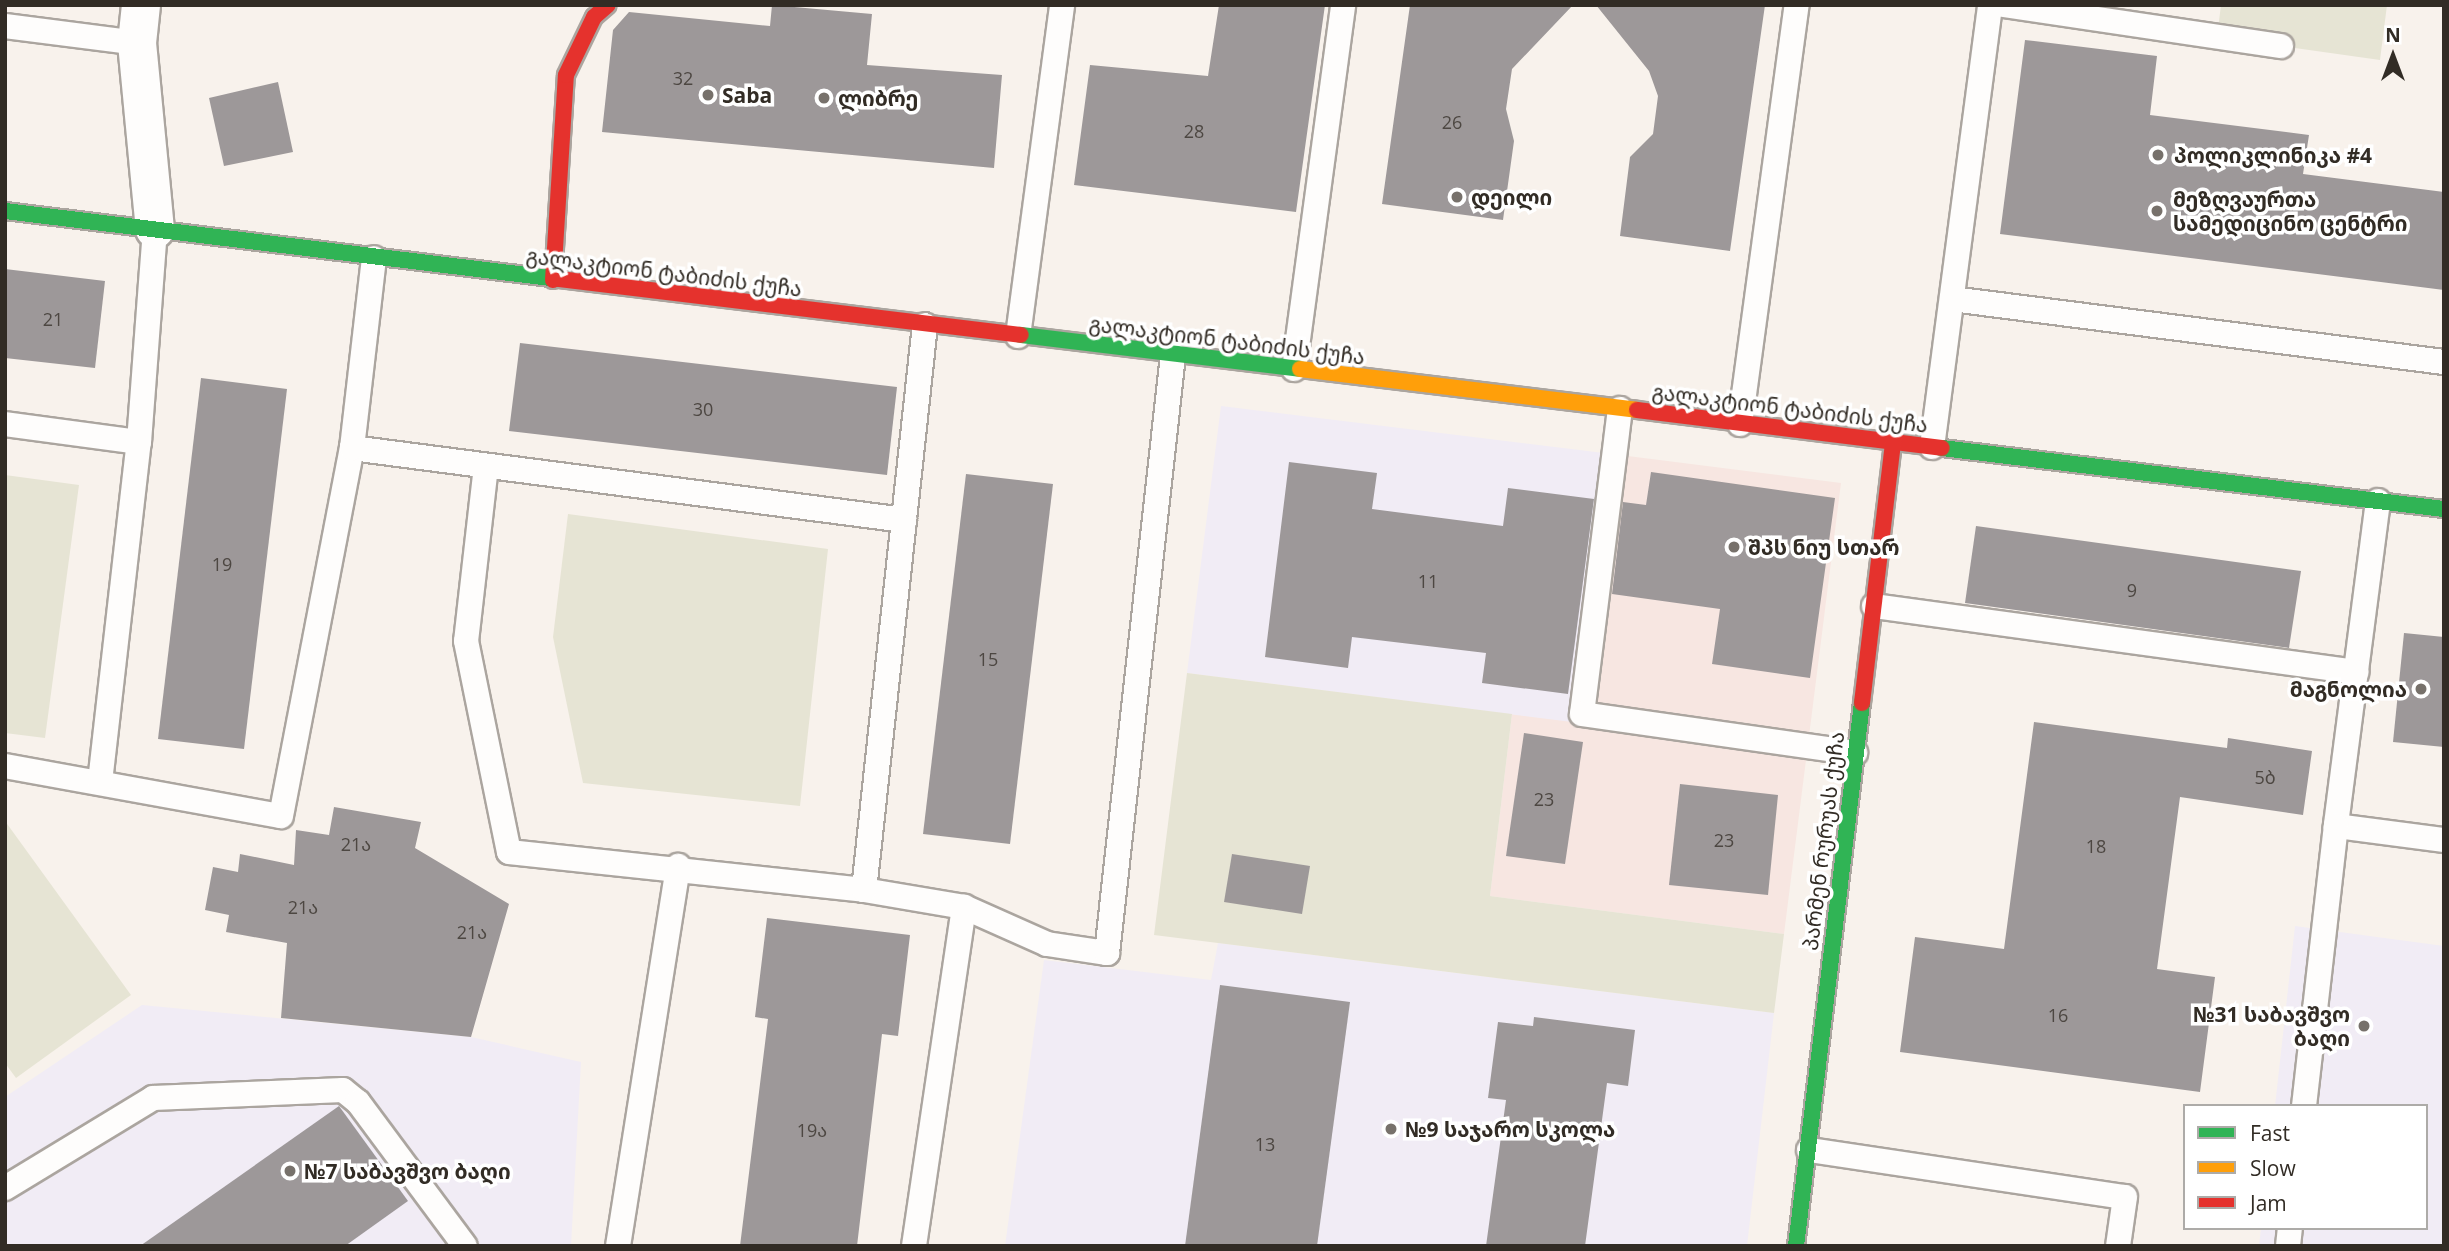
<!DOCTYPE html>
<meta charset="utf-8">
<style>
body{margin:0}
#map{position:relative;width:2449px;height:1251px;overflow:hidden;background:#f8f2ec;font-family:"Open Sans","Noto Sans Georgian",sans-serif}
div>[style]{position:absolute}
.commercial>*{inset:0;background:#f7e6e1}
.education>*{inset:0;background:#f1ecf5}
.green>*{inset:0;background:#e6e4d4}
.building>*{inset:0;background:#9d9899}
.roads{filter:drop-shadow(2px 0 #aba59f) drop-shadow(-2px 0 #aba59f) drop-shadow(0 2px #aba59f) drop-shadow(0 -2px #aba59f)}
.lane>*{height:24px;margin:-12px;padding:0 12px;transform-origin:12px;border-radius:12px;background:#fefdfc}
.street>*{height:38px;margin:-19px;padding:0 19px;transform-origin:19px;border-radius:19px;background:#fefdfc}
.fast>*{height:16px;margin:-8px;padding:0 8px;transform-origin:8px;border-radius:8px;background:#30b455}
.slow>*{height:16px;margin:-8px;padding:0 8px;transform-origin:8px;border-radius:8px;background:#ff9f0a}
.jam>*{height:16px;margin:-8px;padding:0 8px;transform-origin:8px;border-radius:8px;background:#e5322d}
.dots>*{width:19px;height:19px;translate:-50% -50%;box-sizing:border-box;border:4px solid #fff;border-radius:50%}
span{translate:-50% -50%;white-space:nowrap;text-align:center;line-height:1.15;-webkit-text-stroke:7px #fff;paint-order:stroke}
.number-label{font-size:18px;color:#4d4742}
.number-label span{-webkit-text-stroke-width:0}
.poi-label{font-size:21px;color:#322c25;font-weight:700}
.left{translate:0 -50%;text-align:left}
.right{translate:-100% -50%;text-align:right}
.street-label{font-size:21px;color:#322c25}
.frame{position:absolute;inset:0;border:7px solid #322c25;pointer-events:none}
.legend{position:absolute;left:2183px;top:1104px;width:245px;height:126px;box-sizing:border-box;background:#fff;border:2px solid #adaba8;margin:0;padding:9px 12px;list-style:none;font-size:21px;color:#322c25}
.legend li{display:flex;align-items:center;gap:14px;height:35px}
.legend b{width:35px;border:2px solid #adaba8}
.north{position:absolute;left:2358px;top:21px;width:70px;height:70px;-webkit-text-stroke:5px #fff;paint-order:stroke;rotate:0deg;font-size:19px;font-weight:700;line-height:28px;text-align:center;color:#322c25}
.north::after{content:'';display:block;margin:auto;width:24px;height:32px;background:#322c25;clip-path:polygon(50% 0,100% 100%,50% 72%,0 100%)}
</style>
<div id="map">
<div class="commercial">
<div style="clip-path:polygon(1604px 453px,1841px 483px,1784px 934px,1490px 896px,1512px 714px,1572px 721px)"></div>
</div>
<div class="education">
<div style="clip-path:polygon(1221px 406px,1604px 453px,1572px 722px,1187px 673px)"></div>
<div style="clip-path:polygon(2295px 926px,2444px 946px,2444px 1246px,2259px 1246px,2261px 1228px,2426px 1228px,2426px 1106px,2275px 1106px)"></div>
<div style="clip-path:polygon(1218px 943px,1774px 1013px,1747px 1246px,1005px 1246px,1044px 960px,1211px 980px)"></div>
<div style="clip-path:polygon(142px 1005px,471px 1037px,581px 1062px,571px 1246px,5px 1246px,5px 1097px)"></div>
</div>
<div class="green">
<div style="clip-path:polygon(2221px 5px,2387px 5px,2380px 60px,2217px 37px)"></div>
<div style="clip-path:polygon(5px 475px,79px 485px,45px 738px,5px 733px)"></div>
<div style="clip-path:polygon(568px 514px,828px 549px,800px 806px,583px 783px,553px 637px)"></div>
<div style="clip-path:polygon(1187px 673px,1512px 714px,1490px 896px,1784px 934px,1774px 1013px,1154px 935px)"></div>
<div style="clip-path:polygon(5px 821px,131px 995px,16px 1078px,5px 1063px)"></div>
</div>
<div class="building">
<div style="clip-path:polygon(772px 5px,872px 14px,867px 65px,1002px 75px,994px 168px,602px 132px,613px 30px,629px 12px,770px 26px)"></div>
<div style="clip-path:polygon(1219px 5px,1325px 5px,1296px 212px,1074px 185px,1090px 65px,1208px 76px)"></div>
<div style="clip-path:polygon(1410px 5px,1573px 5px,1512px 69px,1506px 109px,1514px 141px,1503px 220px,1382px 204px)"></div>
<div style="clip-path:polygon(1596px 5px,1765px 5px,1730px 251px,1620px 236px,1630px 157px,1653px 134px,1658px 96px,1649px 71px)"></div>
<div style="clip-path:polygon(2025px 40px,2157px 56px,2150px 115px,2309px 135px,2303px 174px,2444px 192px,2444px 290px,2000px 234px)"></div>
<div style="clip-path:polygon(278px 82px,293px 152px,224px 166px,209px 98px)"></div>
<div style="clip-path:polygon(5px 269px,105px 281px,95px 368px,5px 358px)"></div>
<div style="clip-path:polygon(520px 343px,897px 387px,887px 475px,509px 431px)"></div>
<div style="clip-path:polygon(201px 378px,287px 389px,244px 749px,158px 739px)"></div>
<div style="clip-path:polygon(1289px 462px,1377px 473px,1372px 509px,1503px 526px,1508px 488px,1594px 499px,1568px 694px,1482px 683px,1486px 653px,1352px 637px,1348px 668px,1265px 657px)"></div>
<div style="clip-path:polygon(1651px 472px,1835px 498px,1810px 678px,1712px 664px,1720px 609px,1612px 594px,1623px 502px,1646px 505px)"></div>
<div style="clip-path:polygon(966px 474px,1053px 484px,1010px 844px,923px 834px)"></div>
<div style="clip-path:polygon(1976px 526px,2301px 571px,2289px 648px,1965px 603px)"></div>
<div style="clip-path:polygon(2404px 633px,2444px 637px,2444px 747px,2393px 742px)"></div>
<div style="clip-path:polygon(2034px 722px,2227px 748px,2228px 738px,2312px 751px,2303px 815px,2180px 797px,2157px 969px,2215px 977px,2200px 1092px,1900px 1052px,1915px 937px,2004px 949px)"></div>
<div style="clip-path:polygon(1524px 733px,1583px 742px,1565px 864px,1506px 856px)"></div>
<div style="clip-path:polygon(1680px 784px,1778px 795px,1768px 895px,1669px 885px)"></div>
<div style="clip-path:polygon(334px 807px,421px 822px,415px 848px,509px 904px,471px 1037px,281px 1018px,287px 943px,226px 932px,229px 915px,205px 910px,213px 867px,238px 872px,240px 854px,294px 865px,296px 830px,329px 835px)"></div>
<div style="clip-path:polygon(1232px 854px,1310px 866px,1302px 914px,1224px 902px)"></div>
<div style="clip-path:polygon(767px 918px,910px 935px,898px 1036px,882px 1034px,857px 1246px,740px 1246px,768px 1019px,755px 1017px)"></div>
<div style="clip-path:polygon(1220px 985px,1350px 1002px,1317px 1246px,1185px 1246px)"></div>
<div style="clip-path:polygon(1534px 1017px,1635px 1030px,1628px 1086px,1607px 1083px,1585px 1246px,1486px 1246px,1506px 1100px,1488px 1098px,1498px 1022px,1533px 1026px)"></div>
<div style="clip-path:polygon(339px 1106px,408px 1201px,345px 1246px,140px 1246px)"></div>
</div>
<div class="roads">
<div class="lane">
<div style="left:2003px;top:5px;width:281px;rotate:8.4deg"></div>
<div style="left:5px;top:26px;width:133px;rotate:7.3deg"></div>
<div style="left:1952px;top:299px;width:496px;rotate:7.3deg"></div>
<div style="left:1018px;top:336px;width:334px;rotate:-82.4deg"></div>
<div style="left:1294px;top:369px;width:367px;rotate:-82.3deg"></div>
<div style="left:1620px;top:409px;width:307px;rotate:97.1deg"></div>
<div style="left:1582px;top:714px;width:276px;rotate:8.1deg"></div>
<div style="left:5px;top:424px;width:135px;rotate:7.7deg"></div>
<div style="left:1740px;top:424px;width:423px;rotate:-82.3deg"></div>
<div style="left:1932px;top:447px;width:446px;rotate:-82.5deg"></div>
<div style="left:352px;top:448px;width:557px;rotate:7.43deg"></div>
<div style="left:486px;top:466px;width:176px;rotate:96.5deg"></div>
<div style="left:466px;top:641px;width:215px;rotate:78.5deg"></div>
<div style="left:509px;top:852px;width:357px;rotate:6.1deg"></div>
<div style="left:864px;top:890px;width:101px;rotate:9.6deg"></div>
<div style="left:964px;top:907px;width:91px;rotate:24deg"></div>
<div style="left:1047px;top:944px;width:61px;rotate:8.5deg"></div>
<div style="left:1107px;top:953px;width:602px;rotate:-83.7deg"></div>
<div style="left:2378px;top:501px;width:328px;rotate:97.4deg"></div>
<div style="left:2336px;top:826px;width:109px;rotate:7.4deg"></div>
<div style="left:1874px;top:606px;width:487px;rotate:7.8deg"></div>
<div style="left:5px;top:766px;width:280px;rotate:10.3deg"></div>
<div style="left:281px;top:816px;width:375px;rotate:-79.1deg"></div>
<div style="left:352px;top:448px;width:191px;rotate:-83.4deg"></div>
<div style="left:100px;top:782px;width:342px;rotate:-83.5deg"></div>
<div style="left:139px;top:442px;width:214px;rotate:-85.7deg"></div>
<div style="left:864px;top:890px;width:568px;rotate:-83.84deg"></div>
<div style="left:2304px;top:1106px;width:282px;rotate:-83.5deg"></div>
<div style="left:1809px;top:1150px;width:319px;rotate:8.5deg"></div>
<div style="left:2125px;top:1197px;width:49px;rotate:98.1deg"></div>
<div style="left:5px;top:1188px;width:173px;rotate:-31.3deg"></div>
<div style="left:153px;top:1098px;width:190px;rotate:-2.4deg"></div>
<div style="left:343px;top:1090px;width:19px;rotate:39deg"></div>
<div style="left:358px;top:1102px;width:179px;rotate:53.4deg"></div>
<div style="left:618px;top:1246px;width:385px;rotate:-81deg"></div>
<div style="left:914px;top:1246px;width:343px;rotate:-81.6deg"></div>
<div style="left:2288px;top:1246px;width:18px;rotate:-84deg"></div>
</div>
<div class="street">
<div style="left:141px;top:5px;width:38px;rotate:96deg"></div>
<div style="left:137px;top:43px;width:187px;rotate:84.5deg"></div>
</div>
<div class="fast">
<div style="left:5px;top:211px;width:558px;rotate:7deg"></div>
<div style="left:1021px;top:335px;width:281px;rotate:6.9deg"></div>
<div style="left:1942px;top:448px;width:506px;rotate:6.93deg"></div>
<div style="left:1796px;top:1246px;width:547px;rotate:-83.07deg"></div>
</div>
<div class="slow">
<div style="left:1300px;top:369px;width:339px;rotate:6.9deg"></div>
</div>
<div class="jam">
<div style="left:559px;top:279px;width:465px;rotate:6.9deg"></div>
<div style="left:553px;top:280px;width:205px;rotate:-86.4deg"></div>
<div style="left:566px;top:75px;width:64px;rotate:-64.2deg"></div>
<div style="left:594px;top:17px;width:18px;rotate:-41deg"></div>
<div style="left:1637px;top:410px;width:307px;rotate:7.1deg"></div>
<div style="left:1862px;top:703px;width:263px;rotate:-83.2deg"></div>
</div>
</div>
<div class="dots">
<div style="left:708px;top:95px;background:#77716b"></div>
<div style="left:824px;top:98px;background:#77716b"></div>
<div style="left:2158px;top:155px;background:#77716b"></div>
<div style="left:1457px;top:197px;background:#77716b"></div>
<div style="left:2157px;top:211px;background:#77716b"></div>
<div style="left:1734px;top:547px;background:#77716b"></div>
<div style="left:2421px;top:689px;background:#77716b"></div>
<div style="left:2364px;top:1026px;background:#77716b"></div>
<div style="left:1391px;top:1129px;background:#77716b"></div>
<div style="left:290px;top:1171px;background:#77716b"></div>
</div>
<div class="number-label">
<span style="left:683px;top:78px">32</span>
<span style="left:1452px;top:122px">26</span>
<span style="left:1194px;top:131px">28</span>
<span style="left:53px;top:319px">21</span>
<span style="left:703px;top:409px">30</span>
<span style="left:222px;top:564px">19</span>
<span style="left:1428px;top:581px">11</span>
<span style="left:2132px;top:590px">9</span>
<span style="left:988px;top:659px">15</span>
<span style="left:2265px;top:777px">5ბ</span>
<span style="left:1544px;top:799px">23</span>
<span style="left:1724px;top:840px">23</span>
<span style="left:356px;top:844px">21ა</span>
<span style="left:2096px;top:846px">18</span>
<span style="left:303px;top:907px">21ა</span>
<span style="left:472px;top:932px">21ა</span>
<span style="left:2058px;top:1015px">16</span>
<span style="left:812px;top:1130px">19ა</span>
<span style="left:1265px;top:1144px">13</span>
</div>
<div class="poi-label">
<span class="left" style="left:722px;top:95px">Saba</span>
<span class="left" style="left:838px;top:98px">ლიბრე</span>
<span class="left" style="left:2174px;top:155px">პოლიკლინიკა #4</span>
<span class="left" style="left:1471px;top:197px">დეილი</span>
<span class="left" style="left:2173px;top:211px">მეზღვაურთა<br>სამედიცინო ცენტრი</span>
<span class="left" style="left:1748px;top:547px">შპს ნიუ სთარ</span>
<span class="right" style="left:2407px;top:689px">მაგნოლია</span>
<span class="right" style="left:2350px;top:1026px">№31 საბავშვო<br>ბაღი</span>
<span class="left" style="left:1405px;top:1129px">№9 საჯარო სკოლა</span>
<span class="left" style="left:304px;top:1171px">№7 საბავშვო ბაღი</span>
</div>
<div class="street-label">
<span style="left:664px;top:272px;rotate:7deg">გალაკტიონ ტაბიძის ქუჩა</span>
<span style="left:1227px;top:340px;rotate:7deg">გალაკტიონ ტაბიძის ქუჩა</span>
<span style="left:1790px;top:408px;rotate:7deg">გალაკტიონ ტაბიძის ქუჩა</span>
<span style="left:1823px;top:841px;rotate:-83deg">პარმენ რურუას ქუჩა</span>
</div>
<div class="frame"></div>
<ul class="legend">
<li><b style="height:9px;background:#30b455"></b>Fast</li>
<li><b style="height:9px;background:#ff9f0a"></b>Slow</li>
<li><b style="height:9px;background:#e5322d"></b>Jam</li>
</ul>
<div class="north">N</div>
</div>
